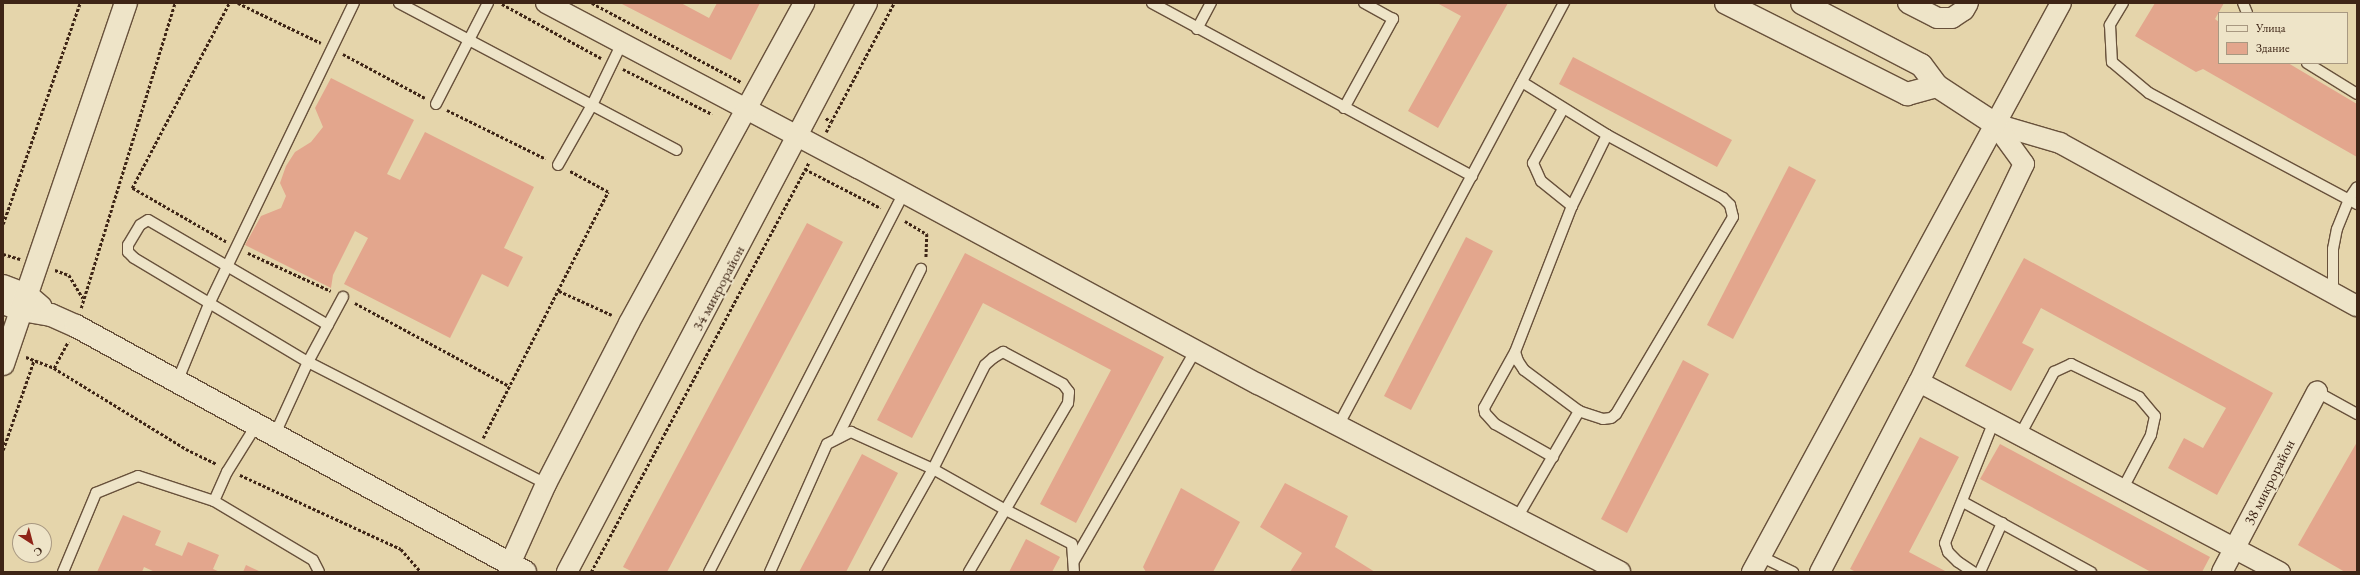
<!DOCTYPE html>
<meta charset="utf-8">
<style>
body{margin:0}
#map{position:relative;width:2360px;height:575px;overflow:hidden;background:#e5d5ab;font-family:"EB Garamond",serif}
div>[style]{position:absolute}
.building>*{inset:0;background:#e3a68d}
.path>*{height:2.5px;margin-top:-1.25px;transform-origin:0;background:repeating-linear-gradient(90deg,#3e2516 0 3px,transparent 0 5px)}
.roads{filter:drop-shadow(1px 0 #68513b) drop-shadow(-1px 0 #68513b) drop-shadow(0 1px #68513b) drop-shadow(0 -1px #68513b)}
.service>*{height:10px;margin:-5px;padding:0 5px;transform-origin:5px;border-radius:5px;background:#eee4c8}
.minor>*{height:20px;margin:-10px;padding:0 10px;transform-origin:10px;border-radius:10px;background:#eee4c8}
.tertiary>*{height:22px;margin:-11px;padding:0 11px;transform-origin:11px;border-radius:11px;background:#eee4c8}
.secondary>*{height:22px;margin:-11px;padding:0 11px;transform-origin:11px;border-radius:11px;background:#eee4c8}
span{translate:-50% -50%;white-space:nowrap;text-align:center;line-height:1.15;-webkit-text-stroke:3.5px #eee4c8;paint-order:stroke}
.street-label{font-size:15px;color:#3e2516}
.frame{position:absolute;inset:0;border:4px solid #3e2516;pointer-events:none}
.legend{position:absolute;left:2218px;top:12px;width:130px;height:52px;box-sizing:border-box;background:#eee4c8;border:1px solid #a89881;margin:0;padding:5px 7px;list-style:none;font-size:12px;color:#3e2516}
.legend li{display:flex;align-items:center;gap:8px;height:20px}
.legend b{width:20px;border:1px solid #a89881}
.north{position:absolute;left:12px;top:523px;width:40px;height:40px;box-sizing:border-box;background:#eee4c8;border:1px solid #a89881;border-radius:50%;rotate:144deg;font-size:11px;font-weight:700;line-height:16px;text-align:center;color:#3e2516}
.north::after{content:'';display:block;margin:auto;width:14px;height:18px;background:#8f2418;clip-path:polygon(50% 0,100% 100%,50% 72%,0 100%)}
</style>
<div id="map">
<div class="building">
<div style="clip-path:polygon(620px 3px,681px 3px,709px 18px,717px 3px,760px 3px,731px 60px)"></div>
<div style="clip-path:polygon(1437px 3px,1508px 3px,1438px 128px,1408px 111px,1461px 16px)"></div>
<div style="clip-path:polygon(2155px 3px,2224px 3px,2215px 19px,2219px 22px,2219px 63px,2288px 63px,2357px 104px,2357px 157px,2203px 69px,2196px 72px,2135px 36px)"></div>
<div style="clip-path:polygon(1573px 57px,1732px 140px,1717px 167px,1559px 84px)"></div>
<div style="clip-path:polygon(331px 78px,414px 120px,387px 174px,400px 180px,425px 132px,534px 187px,504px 248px,523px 257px,508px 287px,482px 274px,450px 338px,344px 284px,368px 238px,355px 231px,333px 275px,331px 288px,245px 245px,261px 216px,281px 208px,286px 196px,280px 183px,286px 166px,295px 152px,311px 142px,323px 127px,315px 108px)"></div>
<div style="clip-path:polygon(1789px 166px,1816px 180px,1733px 339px,1707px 325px)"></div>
<div style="clip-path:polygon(807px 223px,843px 242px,667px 572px,633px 572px,623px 567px)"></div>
<div style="clip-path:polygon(1466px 237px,1493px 251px,1411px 410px,1384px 396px)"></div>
<div style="clip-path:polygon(965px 253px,1164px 357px,1076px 523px,1040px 504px,1111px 370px,983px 303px,912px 438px,877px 420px)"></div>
<div style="clip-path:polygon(2024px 258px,2273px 393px,2217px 495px,2168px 468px,2184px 438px,2203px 448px,2226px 408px,2041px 308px,2022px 343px,2034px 349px,2011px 391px,1965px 366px)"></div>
<div style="clip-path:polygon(1683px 360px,1709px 374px,1627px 533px,1601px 519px)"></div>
<div style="clip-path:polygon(1920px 437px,1959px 457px,1909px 552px,1947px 572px,1856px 572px,1850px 569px)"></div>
<div style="clip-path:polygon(2357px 442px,2357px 572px,2345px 572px,2298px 545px)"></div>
<div style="clip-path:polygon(2000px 444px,2210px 557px,2202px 572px,2151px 572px,1980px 479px)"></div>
<div style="clip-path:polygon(862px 454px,898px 473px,846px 572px,799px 572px)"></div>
<div style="clip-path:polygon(1285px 483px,1348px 516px,1335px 547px,1375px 572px,1290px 572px,1302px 553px,1260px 527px)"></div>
<div style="clip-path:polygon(1181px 488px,1240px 522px,1213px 572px,1146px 572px,1143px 567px)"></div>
<div style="clip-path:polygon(123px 515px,161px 531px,155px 545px,182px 556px,188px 542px,219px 555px,213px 569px,220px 572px,155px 572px,144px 567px,142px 572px,97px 572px)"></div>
<div style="clip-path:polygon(1026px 539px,1060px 557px,1052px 572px,1009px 572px)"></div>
<div style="clip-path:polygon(246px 565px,261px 572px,243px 572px)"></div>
</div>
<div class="path">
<div style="left:238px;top:3px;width:92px;rotate:25.7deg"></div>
<div style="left:592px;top:3px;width:169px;rotate:27.9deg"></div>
<div style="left:502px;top:4px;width:113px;rotate:28.6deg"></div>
<div style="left:343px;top:54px;width:93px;rotate:28.2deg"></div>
<div style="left:623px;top:69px;width:100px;rotate:26.8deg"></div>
<div style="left:447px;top:110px;width:110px;rotate:26.3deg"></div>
<div style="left:826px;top:118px;width:6px;rotate:39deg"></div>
<div style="left:831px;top:122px;width:135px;rotate:-62.1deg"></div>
<div style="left:826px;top:132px;width:11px;rotate:-63deg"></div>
<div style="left:805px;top:169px;width:85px;rotate:27.2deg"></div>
<div style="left:905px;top:221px;width:26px;rotate:31deg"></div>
<div style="left:927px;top:234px;width:23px;rotate:92deg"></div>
<div style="left:3px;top:224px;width:234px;rotate:-70.8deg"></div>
<div style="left:226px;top:242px;width:108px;rotate:-150.1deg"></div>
<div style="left:132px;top:188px;width:209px;rotate:-62.3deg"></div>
<div style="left:248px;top:253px;width:91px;rotate:24.6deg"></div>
<div style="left:3px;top:254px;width:18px;rotate:16deg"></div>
<div style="left:55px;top:270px;width:15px;rotate:20deg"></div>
<div style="left:69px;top:275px;width:27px;rotate:59deg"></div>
<div style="left:559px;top:291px;width:58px;rotate:24.4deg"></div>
<div style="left:355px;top:303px;width:175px;rotate:28.3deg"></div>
<div style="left:81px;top:308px;width:319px;rotate:-72.9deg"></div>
<div style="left:26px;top:357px;width:30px;rotate:21deg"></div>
<div style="left:54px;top:368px;width:30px;rotate:-62deg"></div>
<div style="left:54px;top:368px;width:155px;rotate:31.5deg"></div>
<div style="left:186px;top:449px;width:34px;rotate:26deg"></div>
<div style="left:483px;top:438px;width:276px;rotate:-63.1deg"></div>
<div style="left:608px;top:192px;width:44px;rotate:-151.7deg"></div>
<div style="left:3px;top:450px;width:95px;rotate:-71deg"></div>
<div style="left:240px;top:475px;width:177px;rotate:24.7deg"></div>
<div style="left:401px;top:549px;width:30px;rotate:49deg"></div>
<div style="left:591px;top:572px;width:464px;rotate:-62deg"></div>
</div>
<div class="roads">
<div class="service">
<div style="left:399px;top:3px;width:314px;rotate:27.9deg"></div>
<div style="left:1152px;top:3px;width:364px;rotate:28.4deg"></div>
<div style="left:2123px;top:3px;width:26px;rotate:121deg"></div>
<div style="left:2110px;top:25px;width:37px;rotate:87deg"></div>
<div style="left:2112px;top:62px;width:48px;rotate:40deg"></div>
<div style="left:2149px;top:93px;width:236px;rotate:28.1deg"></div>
<div style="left:2243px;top:3px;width:11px;rotate:68deg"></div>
<div style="left:1197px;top:29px;width:30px;rotate:-62deg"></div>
<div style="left:2307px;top:63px;width:59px;rotate:31.8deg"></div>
<div style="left:1522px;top:82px;width:100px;rotate:31.9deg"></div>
<div style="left:436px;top:104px;width:114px;rotate:-62.8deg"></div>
<div style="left:1344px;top:108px;width:102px;rotate:-61.2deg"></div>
<div style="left:1393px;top:19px;width:33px;rotate:-151deg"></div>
<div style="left:1563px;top:109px;width:62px;rotate:119.1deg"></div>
<div style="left:1533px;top:163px;width:20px;rotate:66deg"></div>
<div style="left:1541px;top:181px;width:40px;rotate:39deg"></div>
<div style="left:1607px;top:135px;width:132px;rotate:28.5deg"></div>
<div style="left:1723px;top:198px;width:10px;rotate:45deg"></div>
<div style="left:1730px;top:205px;width:12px;rotate:76deg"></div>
<div style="left:1733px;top:217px;width:229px;rotate:120.7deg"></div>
<div style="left:1616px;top:414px;width:6px;rotate:141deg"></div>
<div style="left:1611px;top:418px;width:8px;rotate:173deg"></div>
<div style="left:1603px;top:419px;width:25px;rotate:-162deg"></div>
<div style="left:1579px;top:411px;width:69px;rotate:-143.3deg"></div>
<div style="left:1524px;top:370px;width:11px;rotate:-124deg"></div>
<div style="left:1518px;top:361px;width:9px;rotate:-108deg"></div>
<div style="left:1515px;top:352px;width:157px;rotate:-68.7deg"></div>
<div style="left:1572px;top:206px;width:79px;rotate:-63.8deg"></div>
<div style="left:558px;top:165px;width:69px;rotate:-60.5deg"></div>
<div style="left:592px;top:105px;width:69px;rotate:-64.2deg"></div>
<div style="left:2333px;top:294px;width:45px;rotate:-90deg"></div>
<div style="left:2333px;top:249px;width:20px;rotate:-79deg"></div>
<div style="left:2337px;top:229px;width:32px;rotate:-68deg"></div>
<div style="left:2349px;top:199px;width:14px;rotate:-56deg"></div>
<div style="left:328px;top:325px;width:208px;rotate:-149.7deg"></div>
<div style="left:148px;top:220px;width:9px;rotate:148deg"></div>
<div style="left:140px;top:225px;width:23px;rotate:121deg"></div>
<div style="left:128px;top:245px;width:7px;rotate:90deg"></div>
<div style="left:128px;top:252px;width:8px;rotate:45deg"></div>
<div style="left:134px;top:258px;width:203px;rotate:30.9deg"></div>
<div style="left:308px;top:362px;width:267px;rotate:27.1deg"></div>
<div style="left:1515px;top:352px;width:64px;rotate:119deg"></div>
<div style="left:1484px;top:408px;width:5px;rotate:79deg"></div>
<div style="left:1485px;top:413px;width:15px;rotate:48deg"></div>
<div style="left:1495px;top:424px;width:67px;rotate:29.6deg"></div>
<div style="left:177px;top:382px;width:84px;rotate:-67.7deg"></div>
<div style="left:209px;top:304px;width:334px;rotate:-64.3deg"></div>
<div style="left:2317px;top:392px;width:46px;rotate:28.8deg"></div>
<div style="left:1338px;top:426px;width:480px;rotate:-61.9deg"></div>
<div style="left:275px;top:434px;width:79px;rotate:-65.4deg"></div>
<div style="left:308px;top:362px;width:74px;rotate:-61.7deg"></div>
<div style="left:2020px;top:435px;width:72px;rotate:-61.6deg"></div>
<div style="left:2054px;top:372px;width:19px;rotate:-25deg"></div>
<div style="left:2071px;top:364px;width:76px;rotate:25.9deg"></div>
<div style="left:2139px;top:397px;width:25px;rotate:50deg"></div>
<div style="left:2155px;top:416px;width:19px;rotate:102deg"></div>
<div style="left:2151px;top:435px;width:60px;rotate:117.8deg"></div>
<div style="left:837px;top:438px;width:189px;rotate:-63.6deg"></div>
<div style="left:214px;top:501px;width:32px;rotate:-66deg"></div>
<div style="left:227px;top:472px;width:57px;rotate:-58deg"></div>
<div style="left:1963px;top:502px;width:146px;rotate:28.7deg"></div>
<div style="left:1517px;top:518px;width:124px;rotate:-59.9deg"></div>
<div style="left:1760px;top:556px;width:37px;rotate:26deg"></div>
<div style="left:1074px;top:561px;width:242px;rotate:-60deg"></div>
<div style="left:63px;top:572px;width:86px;rotate:-67.3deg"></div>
<div style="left:96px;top:493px;width:45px;rotate:-22deg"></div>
<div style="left:138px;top:476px;width:80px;rotate:18.2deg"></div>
<div style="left:214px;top:501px;width:115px;rotate:30.8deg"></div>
<div style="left:313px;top:560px;width:13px;rotate:63deg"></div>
<div style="left:709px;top:572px;width:426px;rotate:-62.8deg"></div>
<div style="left:770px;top:572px;width:140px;rotate:-66deg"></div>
<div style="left:827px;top:444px;width:27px;rotate:-27deg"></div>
<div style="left:851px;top:432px;width:90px;rotate:24.3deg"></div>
<div style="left:933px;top:469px;width:81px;rotate:29.4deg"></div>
<div style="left:1004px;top:509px;width:76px;rotate:27.2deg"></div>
<div style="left:1072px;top:544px;width:28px;rotate:86deg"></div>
<div style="left:875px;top:572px;width:118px;rotate:-60.6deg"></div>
<div style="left:933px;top:469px;width:116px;rotate:-63.4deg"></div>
<div style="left:985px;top:365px;width:11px;rotate:-41deg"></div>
<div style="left:993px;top:358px;width:12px;rotate:-31deg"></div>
<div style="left:1003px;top:352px;width:68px;rotate:28.1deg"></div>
<div style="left:1063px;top:384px;width:10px;rotate:53deg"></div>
<div style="left:1069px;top:392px;width:11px;rotate:95deg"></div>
<div style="left:1068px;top:403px;width:196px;rotate:120.4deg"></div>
<div style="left:1973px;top:572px;width:18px;rotate:-146deg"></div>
<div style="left:1958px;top:562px;width:14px;rotate:-135deg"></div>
<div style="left:1948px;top:552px;width:9px;rotate:-108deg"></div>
<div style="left:1945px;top:543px;width:131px;rotate:-68.1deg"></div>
<div style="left:1980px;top:572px;width:54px;rotate:-65.8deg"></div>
</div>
<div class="minor">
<div style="left:546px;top:3px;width:353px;rotate:27.9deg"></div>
<div style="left:858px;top:168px;width:455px;rotate:28.4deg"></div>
<div style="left:1258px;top:384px;width:408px;rotate:27.4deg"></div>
<div style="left:1908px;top:3px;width:33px;rotate:27deg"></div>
<div style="left:1937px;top:18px;width:15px"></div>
<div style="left:1952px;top:18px;width:14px;rotate:-34deg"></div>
<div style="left:1964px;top:10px;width:8px;rotate:-60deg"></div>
<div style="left:1995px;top:124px;width:68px;rotate:16.3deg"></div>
<div style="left:2060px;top:143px;width:339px;rotate:28.8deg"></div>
<div style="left:1919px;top:382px;width:408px;rotate:27.8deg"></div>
<div style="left:510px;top:564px;width:88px;rotate:-65.8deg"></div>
<div style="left:546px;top:484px;width:181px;rotate:-62.7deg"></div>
<div style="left:629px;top:323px;width:365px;rotate:-61.3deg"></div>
<div style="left:567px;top:572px;width:643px;rotate:-62.2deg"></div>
<div style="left:1752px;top:572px;width:647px;rotate:-61.5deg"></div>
<div style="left:1820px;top:572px;width:214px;rotate:-62.5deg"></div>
<div style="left:1919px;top:382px;width:242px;rotate:-64.3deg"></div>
<div style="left:2024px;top:164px;width:49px;rotate:-125.9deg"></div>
<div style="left:2222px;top:572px;width:204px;rotate:-62.2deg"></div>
</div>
<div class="tertiary">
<div style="left:1726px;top:3px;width:203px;rotate:26.7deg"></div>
<div style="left:1907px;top:94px;width:31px;rotate:-15deg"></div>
<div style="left:1937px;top:86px;width:26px;rotate:-127deg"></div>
<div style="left:1921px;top:65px;width:134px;rotate:-152.5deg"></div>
<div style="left:1937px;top:86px;width:69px;rotate:33.2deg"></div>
<div style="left:3px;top:286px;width:26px;rotate:21deg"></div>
<div style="left:27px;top:295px;width:18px;rotate:41deg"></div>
<div style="left:3px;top:303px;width:20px;rotate:20deg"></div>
<div style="left:22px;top:310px;width:29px;rotate:10deg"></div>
<div style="left:51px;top:315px;width:27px;rotate:24deg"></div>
<div style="left:76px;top:326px;width:512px;rotate:28.72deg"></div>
</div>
<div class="secondary">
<div style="left:3px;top:364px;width:381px;rotate:-71.2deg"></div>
</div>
</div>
<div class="street-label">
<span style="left:718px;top:288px;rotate:-62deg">34 микрорайон</span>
<span style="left:2269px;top:482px;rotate:-63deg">38 микрорайон</span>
</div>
<div class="frame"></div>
<ul class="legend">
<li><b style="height:5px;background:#eee4c8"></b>Улица</li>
<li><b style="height:11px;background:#e3a68d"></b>Здание</li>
</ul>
<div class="north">С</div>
</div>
